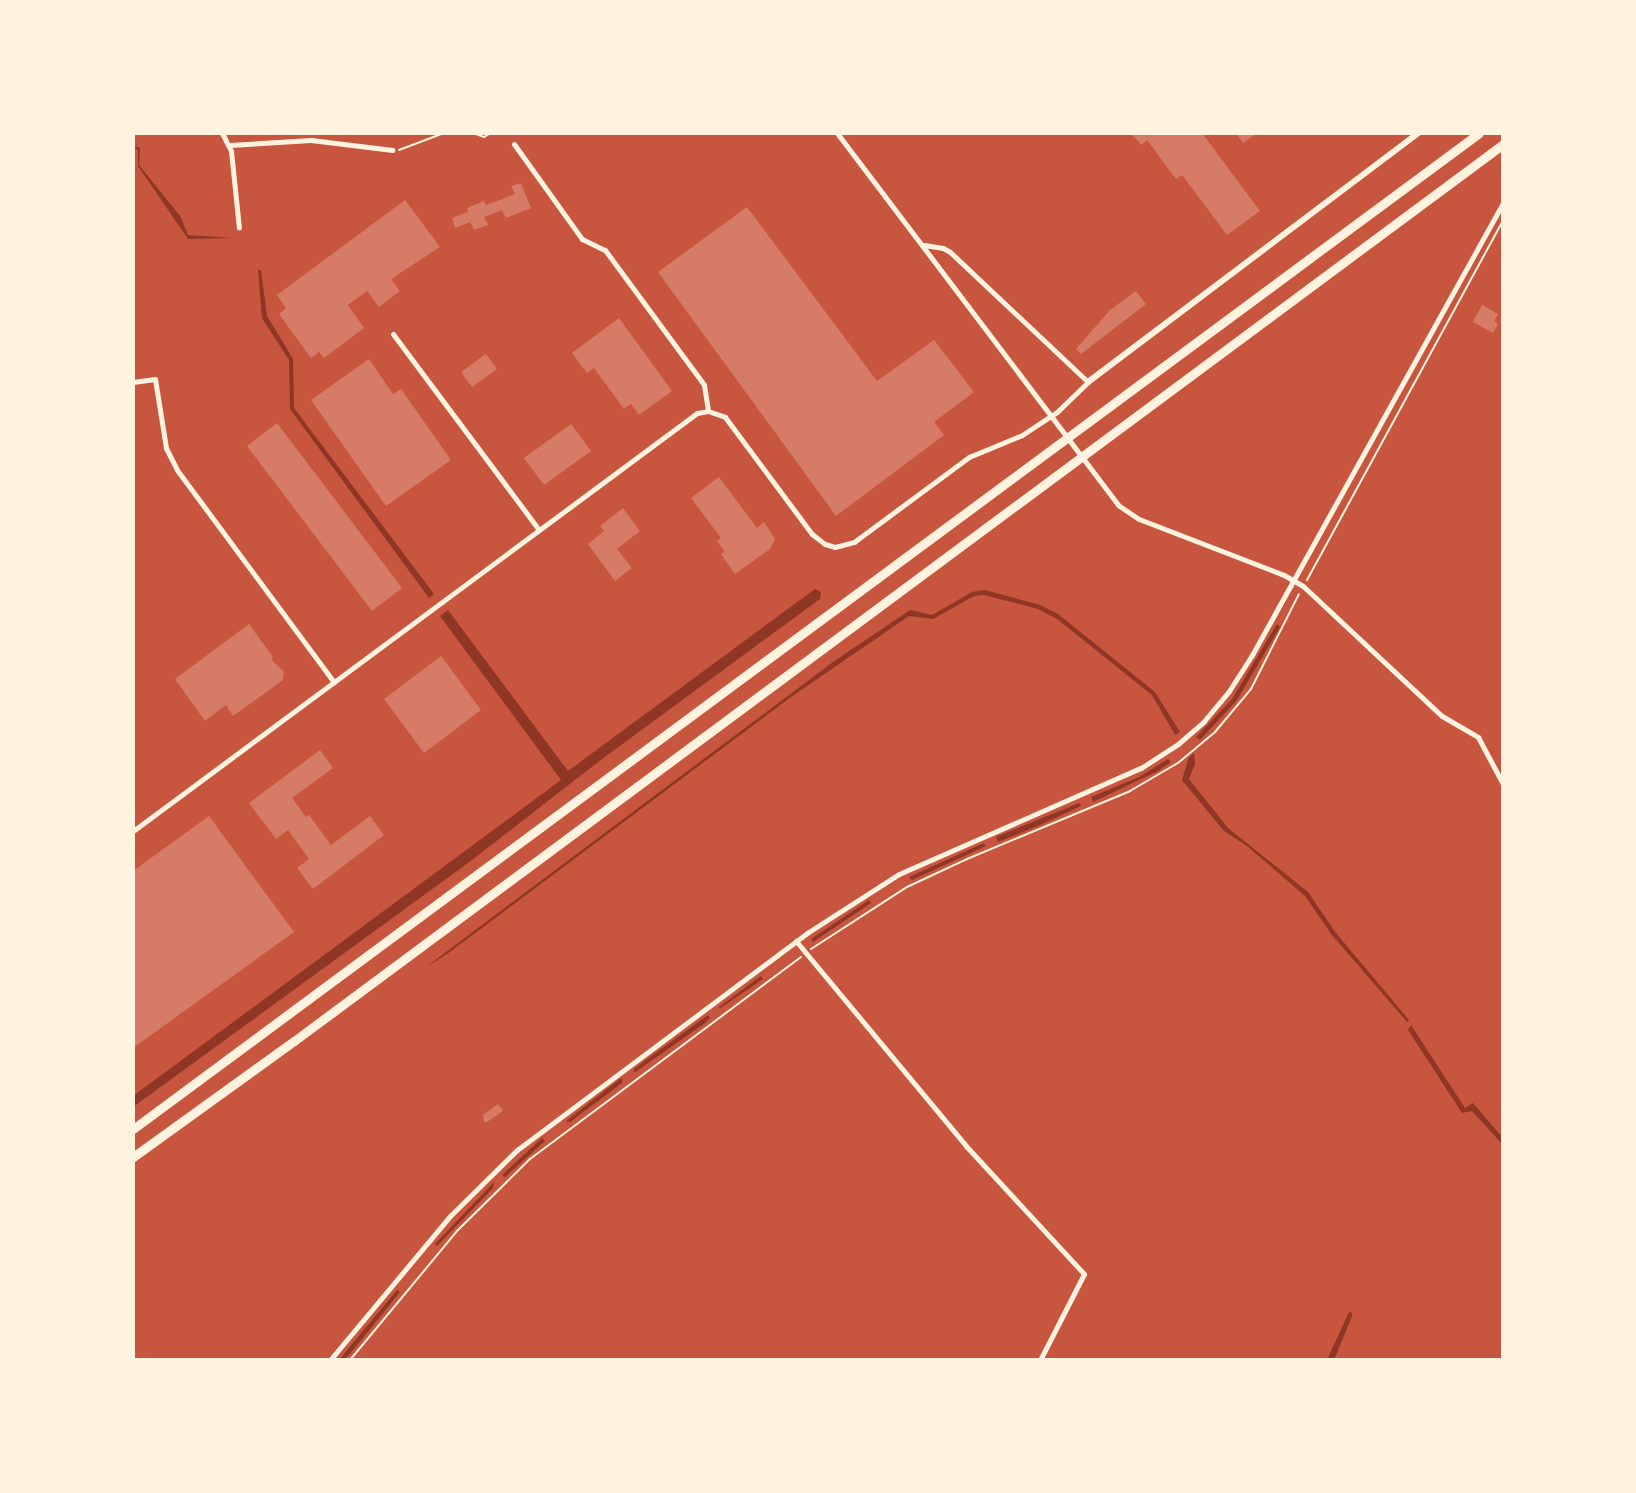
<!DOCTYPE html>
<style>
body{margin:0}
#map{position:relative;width:1636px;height:1493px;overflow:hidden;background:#c8553d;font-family:"Space Grotesk",sans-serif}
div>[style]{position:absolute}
.water>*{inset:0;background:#8f3625}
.building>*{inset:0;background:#d67c66}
.path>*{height:2px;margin:-1px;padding:0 1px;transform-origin:1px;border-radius:1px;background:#fff3e0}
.minor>*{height:5px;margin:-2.5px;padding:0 2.5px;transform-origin:2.5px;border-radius:2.5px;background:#fff3e0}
.tertiary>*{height:6px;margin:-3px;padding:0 3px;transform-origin:3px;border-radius:3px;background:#fff3e0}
.motorway>*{height:9px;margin:-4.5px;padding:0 4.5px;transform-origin:4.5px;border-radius:4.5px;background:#fff3e0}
span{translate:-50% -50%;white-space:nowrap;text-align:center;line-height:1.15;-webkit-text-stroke:5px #fff3e0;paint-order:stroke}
.frame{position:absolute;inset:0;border:135px solid #fff3e0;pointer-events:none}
</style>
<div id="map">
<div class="water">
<div style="clip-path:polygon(133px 146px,140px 148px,139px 165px,180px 216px,188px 235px,233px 238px,188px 239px,138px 166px,138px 150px)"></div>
<div style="clip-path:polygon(258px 270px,261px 270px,267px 316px,293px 359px,294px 408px,434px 594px,429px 598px,290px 409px,289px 360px,262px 318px)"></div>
<div style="clip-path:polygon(815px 589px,821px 592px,820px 599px,602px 759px,468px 863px,133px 1107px,133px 1096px,561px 780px,440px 616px,448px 610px,568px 771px)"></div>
<div style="clip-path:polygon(985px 590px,1040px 605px,1058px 614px,1155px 692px,1180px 732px,1175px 735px,1152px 695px,1057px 619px,1038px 609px,984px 595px,974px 596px,933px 619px,909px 616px,791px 697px,447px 954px,426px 967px,833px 662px,910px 610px,932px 615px,972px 592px)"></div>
<div style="clip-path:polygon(1277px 624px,1280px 627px,1237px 700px,1200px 740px,1196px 737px,1232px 699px)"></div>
<div style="clip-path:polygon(1194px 753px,1195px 764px,1189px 779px,1228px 828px,1308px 892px,1336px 933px,1409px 1020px,1407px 1022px,1332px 935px,1305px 896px,1247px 846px,1224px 831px,1182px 780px,1189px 757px)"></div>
<div style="clip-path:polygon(1168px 759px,1171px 762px,1158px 771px,1093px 802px,1091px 797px,1139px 777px)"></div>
<div style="clip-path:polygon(1079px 803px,1081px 806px,1040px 825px,998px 842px,996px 837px)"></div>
<div style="clip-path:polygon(984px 843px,986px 846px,912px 880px,909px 877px)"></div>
<div style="clip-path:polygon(869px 900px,871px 903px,813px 942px,811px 939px)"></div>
<div style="clip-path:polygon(761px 976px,763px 979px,719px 1009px,719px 1007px)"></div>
<div style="clip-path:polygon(708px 1015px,710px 1018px,705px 1023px,634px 1073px,634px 1069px,646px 1060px)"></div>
<div style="clip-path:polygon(1411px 1025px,1465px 1108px,1473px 1103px,1503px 1138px,1503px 1145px,1472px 1111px,1462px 1113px,1408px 1030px)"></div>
<div style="clip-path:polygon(620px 1079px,623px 1079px,622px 1083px,570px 1122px,566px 1121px)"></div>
<div style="clip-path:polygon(542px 1138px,545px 1141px,505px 1177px,502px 1175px)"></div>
<div style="clip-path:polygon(494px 1182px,493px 1188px,437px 1246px,435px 1244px)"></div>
<div style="clip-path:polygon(397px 1290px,400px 1292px,353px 1350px,344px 1360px,339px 1360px)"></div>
<div style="clip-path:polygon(1349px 1312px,1352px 1313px,1352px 1316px,1334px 1360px,1327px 1360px)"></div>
</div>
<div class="building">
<div style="clip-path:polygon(1131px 133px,1202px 133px,1260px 211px,1227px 235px,1182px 175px,1176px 179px,1147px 140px,1141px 145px)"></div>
<div style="clip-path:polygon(1236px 133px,1257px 133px,1243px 143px)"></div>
<div style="clip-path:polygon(521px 183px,531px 208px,506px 218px,502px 210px,484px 217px,488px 225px,474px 230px,470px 222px,455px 228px,452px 218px,468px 212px,467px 208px,484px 201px,486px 205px,515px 194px,511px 186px)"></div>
<div style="clip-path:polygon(405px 200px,440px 247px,391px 279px,400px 291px,379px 307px,367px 291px,348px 305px,364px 328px,324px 358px,319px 352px,311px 358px,279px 314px,286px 308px,277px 295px)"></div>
<div style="clip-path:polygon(747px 207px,877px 381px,934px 340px,974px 392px,934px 422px,944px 435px,836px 516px,658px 272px)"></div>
<div style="clip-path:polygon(1136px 291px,1146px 304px,1081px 354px,1076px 349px,1110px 310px)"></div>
<div style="clip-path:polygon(1482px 305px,1498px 314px,1494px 321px,1498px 324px,1493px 333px,1473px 322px)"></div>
<div style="clip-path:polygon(619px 318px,672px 391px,639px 415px,631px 404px,624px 409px,594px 368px,587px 373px,572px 353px)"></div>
<div style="clip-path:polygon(486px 354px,497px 369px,472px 387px,461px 372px)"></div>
<div style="clip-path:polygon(369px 359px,393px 394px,401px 389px,451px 460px,386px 506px,311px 400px)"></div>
<div style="clip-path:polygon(277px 423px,402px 588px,372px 611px,247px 446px)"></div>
<div style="clip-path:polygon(571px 424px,591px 451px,544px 485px,524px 458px)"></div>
<div style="clip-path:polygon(719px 477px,757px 528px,764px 522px,775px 539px,770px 549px,735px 574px,721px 554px,725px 552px,717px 541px,721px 538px,691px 498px)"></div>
<div style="clip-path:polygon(623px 508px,640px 531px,617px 549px,632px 568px,615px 581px,588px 544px,604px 531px,600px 526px)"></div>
<div style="clip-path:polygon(249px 624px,273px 657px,271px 659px,284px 672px,283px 680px,233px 716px,226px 705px,205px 721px,175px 679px)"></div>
<div style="clip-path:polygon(441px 656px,481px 710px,424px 753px,384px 699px)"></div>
<div style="clip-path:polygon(320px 750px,333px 768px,292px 798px,306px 817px,309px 815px,331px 845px,370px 816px,384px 835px,313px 889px,297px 868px,309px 859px,288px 830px,276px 839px,249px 803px)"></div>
<div style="clip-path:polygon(209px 816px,294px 932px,133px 1048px,133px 871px)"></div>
<div style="clip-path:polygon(498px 1104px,503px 1111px,487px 1122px,484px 1122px,483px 1115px)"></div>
</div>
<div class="path">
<div style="left:473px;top:133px;width:12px;rotate:20deg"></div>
<div style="left:484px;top:137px;width:8px;rotate:-30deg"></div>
<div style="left:399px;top:150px;width:48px;rotate:-20.7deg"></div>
<div style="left:1307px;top:580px;width:409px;rotate:-61.4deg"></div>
<div style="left:811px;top:949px;width:114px;rotate:-32.9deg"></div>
<div style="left:907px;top:887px;width:66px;rotate:-25deg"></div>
<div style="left:967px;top:859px;width:177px;rotate:-22.6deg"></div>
<div style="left:1130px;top:791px;width:56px;rotate:-30.3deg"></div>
<div style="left:1178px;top:763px;width:48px;rotate:-40deg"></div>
<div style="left:1215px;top:732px;width:56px;rotate:-50.1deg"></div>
<div style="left:1251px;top:689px;width:106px;rotate:-63.2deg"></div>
<div style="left:350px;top:1360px;width:169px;rotate:-50.3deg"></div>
<div style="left:458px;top:1230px;width:101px;rotate:-44.6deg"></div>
<div style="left:530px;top:1159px;width:338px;rotate:-36.7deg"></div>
</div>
<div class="minor">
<div style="left:222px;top:133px;width:20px;rotate:63deg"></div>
<div style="left:231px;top:151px;width:77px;rotate:84.1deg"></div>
<div style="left:837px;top:133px;width:466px;rotate:52.9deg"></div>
<div style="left:1118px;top:505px;width:25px;rotate:34deg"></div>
<div style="left:1139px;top:519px;width:155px;rotate:21.1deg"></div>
<div style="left:1284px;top:575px;width:22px;rotate:30deg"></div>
<div style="left:1303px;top:586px;width:190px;rotate:43.1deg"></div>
<div style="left:1442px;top:716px;width:42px;rotate:30.3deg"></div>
<div style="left:1478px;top:737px;width:53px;rotate:62deg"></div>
<div style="left:514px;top:144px;width:117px;rotate:54.4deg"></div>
<div style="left:582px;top:239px;width:25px;rotate:26deg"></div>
<div style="left:605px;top:250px;width:167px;rotate:53.7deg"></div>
<div style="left:704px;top:385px;width:26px;rotate:81deg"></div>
<div style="left:230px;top:145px;width:81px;rotate:-3.5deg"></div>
<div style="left:311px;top:140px;width:82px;rotate:7deg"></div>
<div style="left:393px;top:334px;width:244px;rotate:53.3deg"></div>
<div style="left:133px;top:382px;width:22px;rotate:-8deg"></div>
<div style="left:155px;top:379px;width:70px;rotate:80.9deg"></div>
<div style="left:166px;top:448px;width:25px;rotate:63deg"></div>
<div style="left:177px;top:470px;width:264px;rotate:53.5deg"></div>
<div style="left:133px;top:831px;width:702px;rotate:-36.54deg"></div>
<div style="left:697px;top:413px;width:11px;rotate:-10deg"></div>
<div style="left:708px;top:411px;width:18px;rotate:19deg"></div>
<div style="left:725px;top:417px;width:146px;rotate:53.4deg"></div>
<div style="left:812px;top:534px;width:16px;rotate:38deg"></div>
<div style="left:825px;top:544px;width:10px;rotate:17deg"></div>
<div style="left:835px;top:547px;width:20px;rotate:-15deg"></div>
<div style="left:854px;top:542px;width:143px;rotate:-36.5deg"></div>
<div style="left:969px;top:457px;width:57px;rotate:-22.5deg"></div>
<div style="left:1022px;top:435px;width:42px;rotate:-33.3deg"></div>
<div style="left:1057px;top:412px;width:43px;rotate:-44.1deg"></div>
<div style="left:1088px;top:382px;width:190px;rotate:-136.7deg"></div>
<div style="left:950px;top:252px;width:8px;rotate:-150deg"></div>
<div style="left:943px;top:248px;width:19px;rotate:-171deg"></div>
<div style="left:796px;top:941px;width:266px;rotate:50.3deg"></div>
<div style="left:966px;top:1146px;width:174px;rotate:47.3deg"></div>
<div style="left:1084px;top:1274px;width:97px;rotate:117.1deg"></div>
<div style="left:330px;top:1360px;width:187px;rotate:-50.2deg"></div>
<div style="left:450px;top:1216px;width:94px;rotate:-44.6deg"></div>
<div style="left:517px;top:1150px;width:362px;rotate:-36.8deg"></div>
<div style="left:807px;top:933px;width:109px;rotate:-32.7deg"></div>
<div style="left:899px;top:874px;width:264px;rotate:-23.7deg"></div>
<div style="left:1141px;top:768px;width:44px;rotate:-33deg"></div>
<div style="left:1178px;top:744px;width:35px;rotate:-41deg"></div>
<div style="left:1204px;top:721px;width:39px;rotate:-50deg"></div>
<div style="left:1229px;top:691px;width:43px;rotate:-57.4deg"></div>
<div style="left:1252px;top:655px;width:517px;rotate:-60.96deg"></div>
</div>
<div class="tertiary">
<div style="left:1088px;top:382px;width:413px;rotate:-37deg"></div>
</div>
<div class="motorway">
<div style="left:133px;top:1129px;width:1674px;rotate:-36.5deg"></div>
<div style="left:133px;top:1157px;width:198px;rotate:-35.8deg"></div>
<div style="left:294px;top:1041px;width:1505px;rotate:-36.57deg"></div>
</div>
<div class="frame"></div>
</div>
